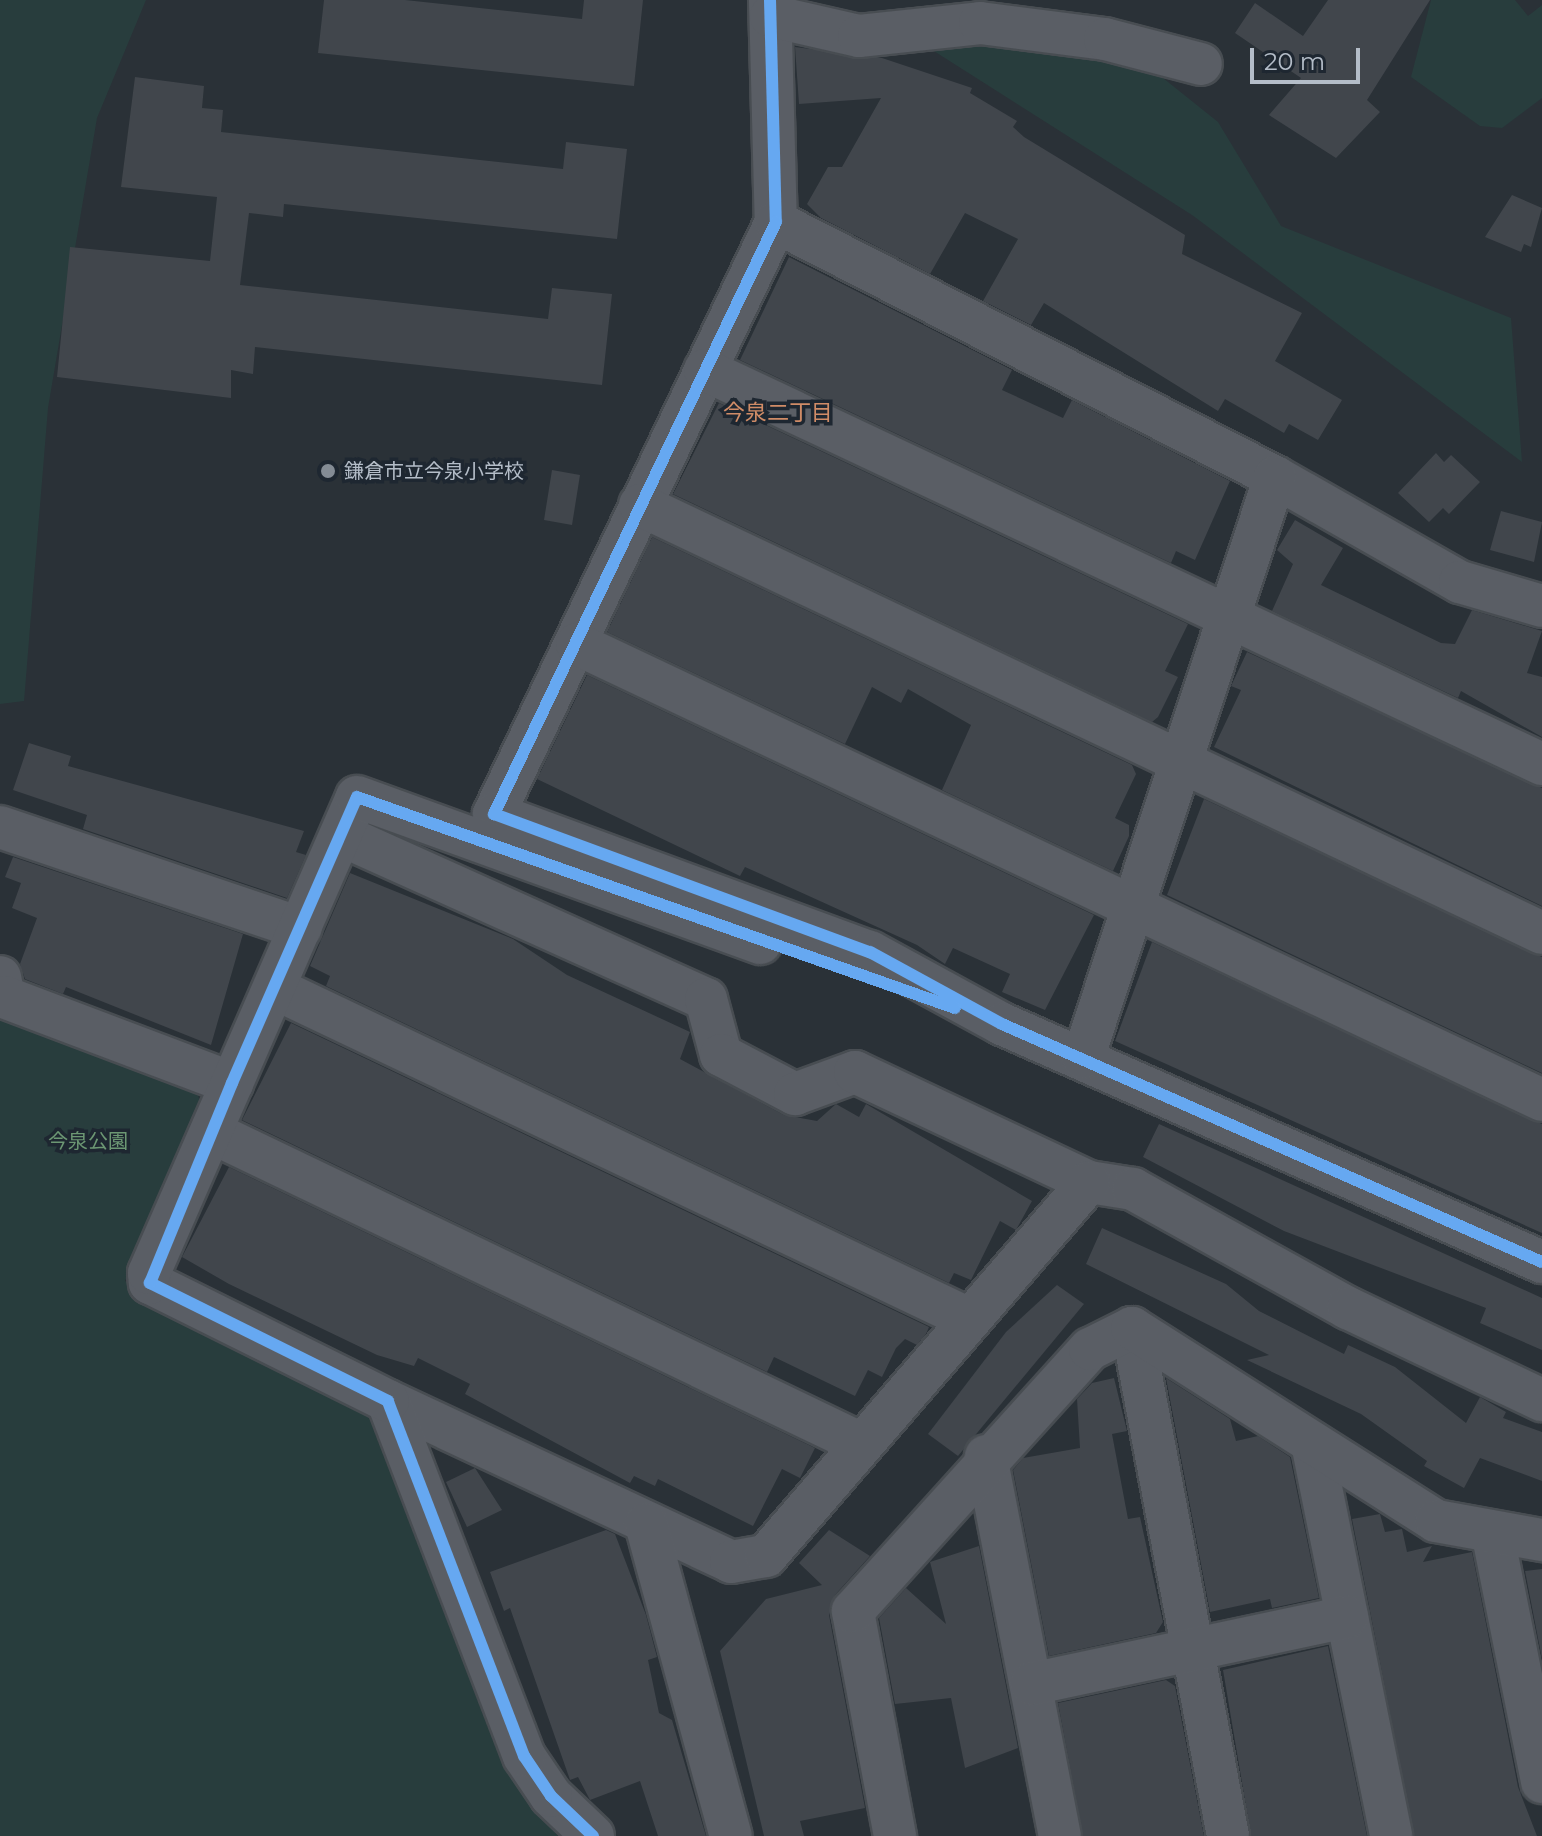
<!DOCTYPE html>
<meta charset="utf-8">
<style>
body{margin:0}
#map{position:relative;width:1542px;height:1836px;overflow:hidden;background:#2a3137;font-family:Montserrat,"Noto Sans JP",sans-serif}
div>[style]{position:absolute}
.green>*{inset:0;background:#283d3d}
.building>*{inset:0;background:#41464c}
.roads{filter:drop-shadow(2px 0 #484d52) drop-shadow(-2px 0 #484d52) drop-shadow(0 2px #484d52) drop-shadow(0 -2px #484d52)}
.minor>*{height:42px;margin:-21px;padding:0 21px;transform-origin:21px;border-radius:21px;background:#5a5e65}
.cycleway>*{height:12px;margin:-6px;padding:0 6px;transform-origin:6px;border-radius:6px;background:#66a8f1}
.dots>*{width:22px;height:22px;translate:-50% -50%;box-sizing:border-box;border:4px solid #1e2731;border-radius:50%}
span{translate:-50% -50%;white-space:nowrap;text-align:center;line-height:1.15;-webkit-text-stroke:7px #1e2731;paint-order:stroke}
.poi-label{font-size:20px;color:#b4bdc8}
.left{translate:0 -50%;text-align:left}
.park-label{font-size:20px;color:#6c9773}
.neighbourhood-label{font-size:22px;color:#d08c67}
.scale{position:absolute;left:1250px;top:48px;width:110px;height:36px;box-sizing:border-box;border:4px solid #b4bdc8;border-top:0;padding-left:10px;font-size:24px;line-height:28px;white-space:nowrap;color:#b4bdc8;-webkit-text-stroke:6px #1e2731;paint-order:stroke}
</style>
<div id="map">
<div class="green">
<div style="clip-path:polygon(0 0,146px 0,97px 118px,48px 408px,24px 701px,0 704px)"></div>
<div style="clip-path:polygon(1431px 0,1515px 0,1528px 16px,1542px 5px,1542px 98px,1502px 128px,1480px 126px,1411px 77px)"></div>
<div style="clip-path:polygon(1019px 42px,1143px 62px,1218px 122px,1281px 226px,1511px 318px,1522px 462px,1192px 215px,926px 46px)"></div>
<div style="clip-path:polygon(0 1014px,196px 1085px,200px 1104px,125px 1281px,375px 1414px,523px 1796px,558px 1836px,0 1836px)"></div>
</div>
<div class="building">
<div style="clip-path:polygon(324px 0,405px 0,582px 19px,584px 0,643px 0,634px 86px,318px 53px)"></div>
<div style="clip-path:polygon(1328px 0,1430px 0,1367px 100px,1380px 112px,1336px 158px,1269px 115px,1301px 78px,1235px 33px,1255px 3px,1303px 36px)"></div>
<div style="clip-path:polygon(795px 47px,882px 58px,972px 88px,970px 93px,1017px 121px,1013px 127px,1024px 137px,1185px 235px,1182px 254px,1302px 313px,1275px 361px,1342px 400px,1318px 440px,1289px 424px,1284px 433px,1225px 399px,1218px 411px,1044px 303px,1031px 325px,983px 301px,1018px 239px,965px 213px,930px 274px,821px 218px,807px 204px,828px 167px,842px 167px,881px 98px,799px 104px)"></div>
<div style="clip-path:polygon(135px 77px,204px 86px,202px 108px,223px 110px,221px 132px,563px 169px,566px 142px,627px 149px,617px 239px,284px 204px,283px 217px,249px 213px,240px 285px,548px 319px,552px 288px,612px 294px,602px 385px,255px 347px,253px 374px,231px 370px,231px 398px,57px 377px,70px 247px,210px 261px,217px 197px,121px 187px)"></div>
<div style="clip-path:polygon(1512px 195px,1542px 208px,1531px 247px,1524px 244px,1521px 252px,1485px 237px)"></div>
<div style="clip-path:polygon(789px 257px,1012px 370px,1002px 390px,1063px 418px,1072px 400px,1230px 481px,1195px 560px,1176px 551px,1171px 563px,740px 360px)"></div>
<div style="clip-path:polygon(719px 403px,1188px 624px,1165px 671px,1178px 677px,1158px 717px,1152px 722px,673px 494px)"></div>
<div style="clip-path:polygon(1436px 453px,1444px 462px,1451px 455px,1480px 482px,1449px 514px,1443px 508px,1429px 522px,1398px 493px)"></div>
<div style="clip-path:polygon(552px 470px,580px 475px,572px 525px,544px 520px)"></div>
<div style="clip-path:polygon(1501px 511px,1542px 522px,1534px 562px,1490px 550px)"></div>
<div style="clip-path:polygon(1295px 520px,1343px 548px,1321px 585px,1441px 643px,1455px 644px,1472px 610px,1542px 631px,1527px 673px,1542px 677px,1542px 737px,1461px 691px,1458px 698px,1272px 611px,1293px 564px,1277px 550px)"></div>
<div style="clip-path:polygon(652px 537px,1132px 765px,1136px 774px,1115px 818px,1129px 825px,1129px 836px,1113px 871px,942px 790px,971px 725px,908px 689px,901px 703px,872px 687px,845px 744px,607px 632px)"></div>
<div style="clip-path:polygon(1247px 652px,1542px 788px,1542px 906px,1214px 747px,1241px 690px,1231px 686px)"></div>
<div style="clip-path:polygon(587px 675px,1094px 915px,1045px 1010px,1002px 992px,1010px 974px,953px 948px,945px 964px,917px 945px,745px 867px,740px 876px,537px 779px)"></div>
<div style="clip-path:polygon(29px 743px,71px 756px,68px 766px,304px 831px,296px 852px,306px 855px,287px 898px,83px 829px,87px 815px,13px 790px)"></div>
<div style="clip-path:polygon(1204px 799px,1542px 957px,1542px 1073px,1167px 895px)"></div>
<div style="clip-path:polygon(13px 857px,243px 934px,211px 1045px,66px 987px,63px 994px,25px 979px,20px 964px,37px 918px,12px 908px,21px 883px,5px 877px)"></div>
<div style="clip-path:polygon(350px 873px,513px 939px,567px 975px,690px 1032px,680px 1059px,784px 1115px,817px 1121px,836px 1104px,859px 1117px,866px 1104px,1032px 1201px,1016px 1230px,1000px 1221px,971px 1280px,954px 1273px,949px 1283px,326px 986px,330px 976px,310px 966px)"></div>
<div style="clip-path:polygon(1152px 942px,1542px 1124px,1542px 1233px,1115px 1041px)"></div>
<div style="clip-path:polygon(291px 1023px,929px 1327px,926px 1334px,917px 1345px,905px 1339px,896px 1348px,882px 1377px,868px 1370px,855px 1396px,774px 1357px,767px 1372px,242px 1120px)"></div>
<div style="clip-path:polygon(1159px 1124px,1542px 1298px,1542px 1350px,1480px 1323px,1486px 1308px,1284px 1231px,1143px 1157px)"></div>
<div style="clip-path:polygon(229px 1167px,815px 1448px,800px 1478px,782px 1469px,753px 1526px,658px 1479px,655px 1486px,634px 1476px,630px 1483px,465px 1394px,470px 1384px,418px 1358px,414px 1366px,377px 1355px,229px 1284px,182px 1257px)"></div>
<div style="clip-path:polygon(1102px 1228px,1226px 1284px,1259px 1311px,1344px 1354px,1348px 1345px,1395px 1367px,1466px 1423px,1480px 1397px,1506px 1412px,1503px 1418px,1542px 1432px,1542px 1481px,1480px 1458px,1464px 1488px,1424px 1466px,1427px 1461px,1361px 1414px,1247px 1360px,1269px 1355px,1086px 1264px)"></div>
<div style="clip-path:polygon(1057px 1285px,1084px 1304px,958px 1456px,928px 1434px,1006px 1332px)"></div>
<div style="clip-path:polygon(1114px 1378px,1127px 1431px,1112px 1434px,1128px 1519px,1140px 1517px,1163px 1622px,1156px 1633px,1049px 1656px,1013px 1470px,1023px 1458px,1080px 1448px,1077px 1399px,1092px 1383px)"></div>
<div style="clip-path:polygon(1166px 1378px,1230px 1419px,1236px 1441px,1258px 1436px,1290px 1457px,1319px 1598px,1272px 1608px,1270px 1599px,1210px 1612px)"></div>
<div style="clip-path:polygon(475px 1468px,502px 1510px,467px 1527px,446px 1482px)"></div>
<div style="clip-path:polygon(1380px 1514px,1385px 1532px,1402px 1529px,1407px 1552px,1432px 1546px,1423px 1562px,1472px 1552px,1518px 1787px,1537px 1836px,1414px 1836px,1352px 1519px)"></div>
<div style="clip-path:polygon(606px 1530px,615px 1534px,646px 1615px,657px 1657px,648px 1660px,659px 1713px,672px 1720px,706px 1836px,658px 1836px,640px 1781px,590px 1800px,578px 1777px,570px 1780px,510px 1608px,504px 1611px,490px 1572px)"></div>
<div style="clip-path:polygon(829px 1530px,870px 1556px,835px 1595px,829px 1615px,865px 1808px,800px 1821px,804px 1836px,764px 1836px,720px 1651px,766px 1599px,822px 1585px,799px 1563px)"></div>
<div style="clip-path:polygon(979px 1546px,1018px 1748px,965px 1768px,951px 1698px,895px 1704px,879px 1618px,906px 1588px,946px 1624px,930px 1562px)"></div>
<div style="clip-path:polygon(1542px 1569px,1542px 1659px,1525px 1571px)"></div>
<div style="clip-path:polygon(1328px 1646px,1367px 1836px,1251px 1836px,1223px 1670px)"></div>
<div style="clip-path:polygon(1166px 1680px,1175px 1686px,1204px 1836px,1083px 1836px,1058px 1703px)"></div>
</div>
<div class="roads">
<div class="minor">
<div style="left:770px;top:0;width:222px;rotate:88.5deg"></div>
<div style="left:776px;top:222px;width:656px;rotate:115.47deg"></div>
<div style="left:494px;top:814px;width:401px;rotate:20.2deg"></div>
<div style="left:870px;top:952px;width:150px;rotate:28.6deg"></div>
<div style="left:1002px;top:1024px;width:590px;rotate:23.79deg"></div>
<div style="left:771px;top:16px;width:90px;rotate:12.8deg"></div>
<div style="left:859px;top:36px;width:122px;rotate:-6.1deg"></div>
<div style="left:980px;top:23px;width:126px;rotate:7.3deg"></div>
<div style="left:1105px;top:39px;width:99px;rotate:14.6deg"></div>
<div style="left:776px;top:222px;width:560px;rotate:27.07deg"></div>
<div style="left:1275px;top:477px;width:213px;rotate:29.6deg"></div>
<div style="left:1460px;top:582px;width:85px;rotate:16.3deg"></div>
<div style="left:705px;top:370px;width:925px;rotate:25.21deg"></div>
<div style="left:640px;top:505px;width:998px;rotate:25.38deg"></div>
<div style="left:577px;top:644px;width:1067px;rotate:25.29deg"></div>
<div style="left:0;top:827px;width:317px;rotate:18.6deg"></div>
<div style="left:341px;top:835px;width:400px;rotate:24.2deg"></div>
<div style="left:706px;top:999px;width:58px;rotate:75deg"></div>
<div style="left:721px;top:1055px;width:84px;rotate:27.8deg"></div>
<div style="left:795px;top:1094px;width:64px;rotate:-20.1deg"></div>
<div style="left:855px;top:1072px;width:259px;rotate:25.2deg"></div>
<div style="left:1089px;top:1182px;width:45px;rotate:9deg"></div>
<div style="left:1133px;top:1189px;width:246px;rotate:29deg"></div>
<div style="left:1348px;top:1308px;width:215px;rotate:25.4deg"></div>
<div style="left:0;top:977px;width:20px;rotate:79deg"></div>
<div style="left:4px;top:997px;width:244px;rotate:20.7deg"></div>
<div style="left:274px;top:988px;width:768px;rotate:25.46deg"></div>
<div style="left:1083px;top:1058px;width:612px;rotate:-71.71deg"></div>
<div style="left:211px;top:1132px;width:722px;rotate:25.61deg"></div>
<div style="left:1132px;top:1328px;width:517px;rotate:79.3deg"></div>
<div style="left:388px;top:1401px;width:379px;rotate:25.1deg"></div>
<div style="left:731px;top:1562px;width:36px;rotate:-10deg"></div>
<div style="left:766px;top:1556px;width:494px;rotate:-49.2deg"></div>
<div style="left:1312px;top:1443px;width:401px;rotate:78.6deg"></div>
<div style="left:986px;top:1456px;width:387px;rotate:79deg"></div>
<div style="left:646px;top:1524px;width:323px;rotate:74.8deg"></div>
<div style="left:1493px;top:1536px;width:251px;rotate:78.7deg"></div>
<div style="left:1031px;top:1684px;width:323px;rotate:-12deg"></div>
<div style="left:593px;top:1836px;width:58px;rotate:-136.4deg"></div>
<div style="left:551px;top:1796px;width:48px;rotate:-124deg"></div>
<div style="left:524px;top:1756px;width:380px;rotate:-111deg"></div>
<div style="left:388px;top:1401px;width:266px;rotate:-153.6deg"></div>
<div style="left:150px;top:1283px;width:10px;rotate:-96deg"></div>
<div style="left:149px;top:1273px;width:519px;rotate:-66.4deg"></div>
<div style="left:357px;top:797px;width:429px;rotate:19.9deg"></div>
<div style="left:895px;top:1836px;width:229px;rotate:-100.6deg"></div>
<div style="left:853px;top:1611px;width:353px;rotate:-47.9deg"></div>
<div style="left:1090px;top:1349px;width:47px;rotate:-26.6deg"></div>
<div style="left:1132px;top:1328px;width:360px;rotate:32.4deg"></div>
<div style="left:1436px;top:1521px;width:108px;rotate:10.2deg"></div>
</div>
</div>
<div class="cycleway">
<div style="left:770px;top:0;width:222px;rotate:88.5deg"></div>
<div style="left:776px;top:222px;width:656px;rotate:115.47deg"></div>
<div style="left:494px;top:814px;width:401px;rotate:20.2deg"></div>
<div style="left:870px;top:952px;width:150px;rotate:28.6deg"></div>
<div style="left:1002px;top:1024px;width:590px;rotate:23.79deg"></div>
<div style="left:593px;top:1836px;width:58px;rotate:-136.4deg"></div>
<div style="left:551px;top:1796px;width:48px;rotate:-124deg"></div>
<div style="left:524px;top:1756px;width:380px;rotate:-111deg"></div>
<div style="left:388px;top:1401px;width:266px;rotate:-153.6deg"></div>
<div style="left:150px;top:1283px;width:216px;rotate:-67.7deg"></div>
<div style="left:232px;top:1083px;width:312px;rotate:-66.4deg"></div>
<div style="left:357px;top:797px;width:634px;rotate:19.44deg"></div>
</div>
<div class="dots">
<div style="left:328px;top:471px;background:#848c95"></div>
</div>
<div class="poi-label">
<span class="left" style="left:344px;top:471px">鎌倉市立今泉小学校</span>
</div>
<div class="park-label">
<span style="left:88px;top:1141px">今泉公園</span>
</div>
<div class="neighbourhood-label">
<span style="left:778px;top:413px">今泉二丁目</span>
</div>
<div class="scale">20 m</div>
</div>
